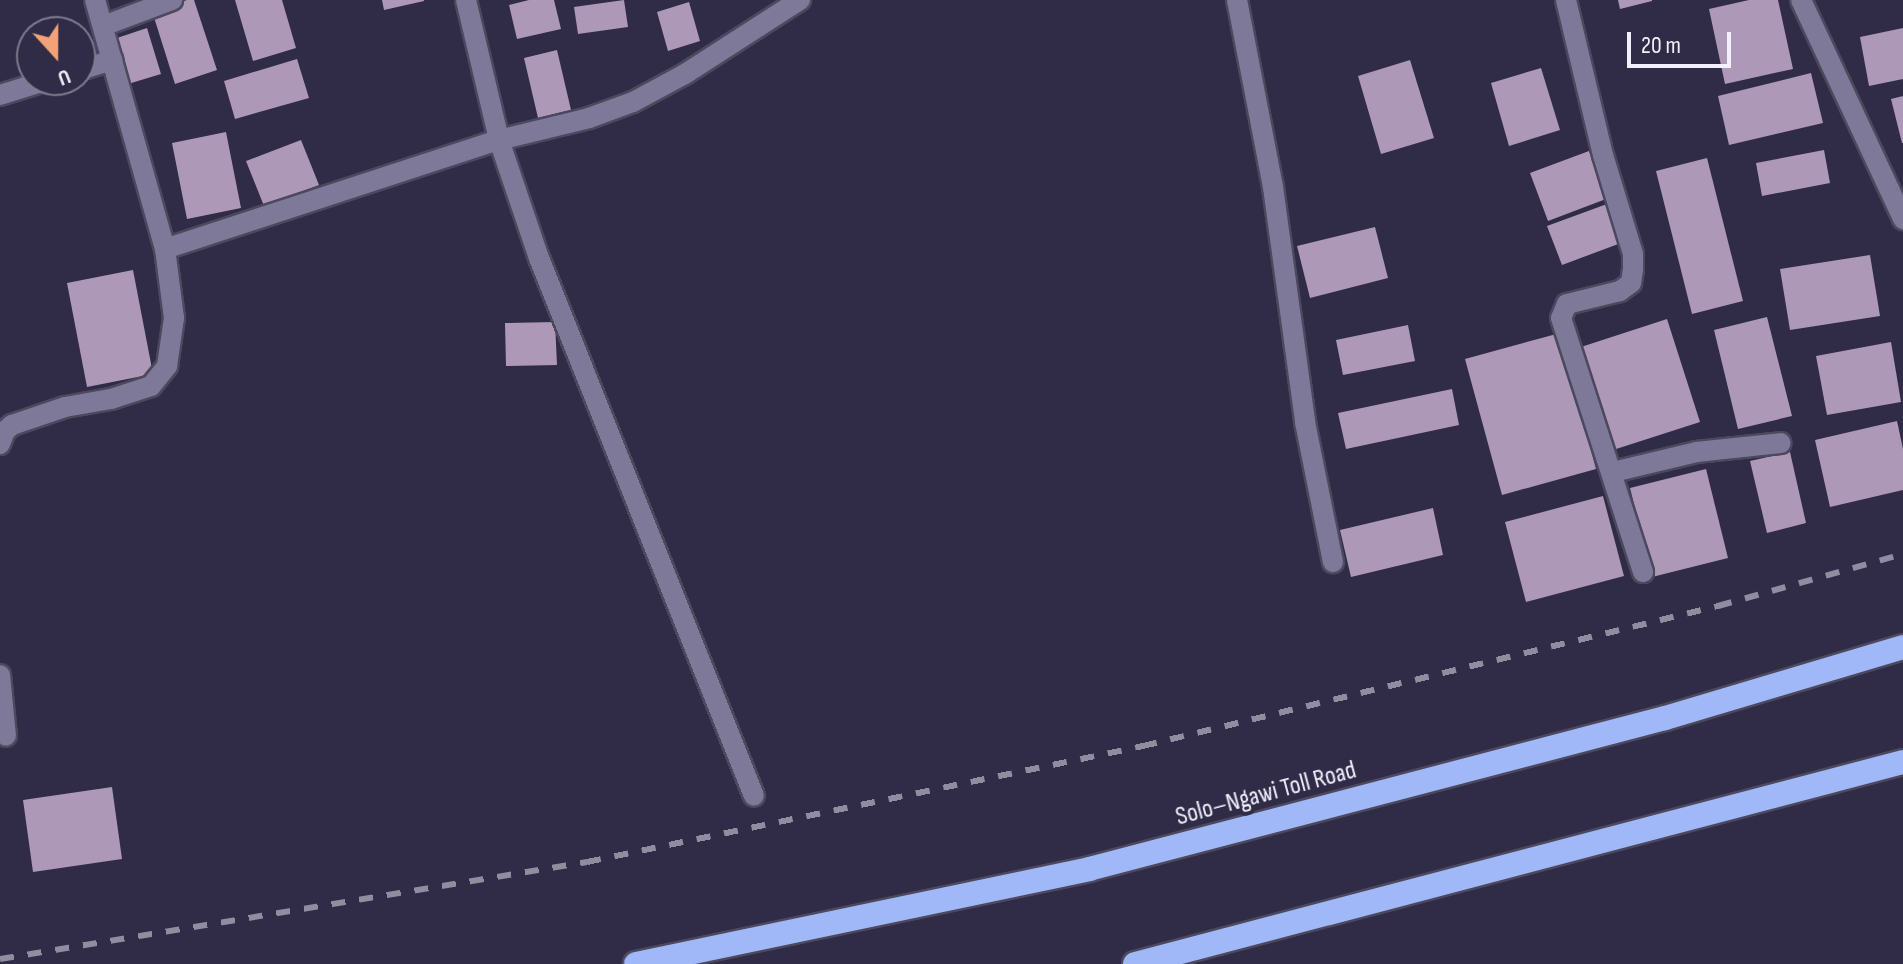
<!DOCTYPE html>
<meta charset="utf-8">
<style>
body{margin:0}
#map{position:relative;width:1903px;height:964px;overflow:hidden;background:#302b46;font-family:"Sofia Sans Condensed",sans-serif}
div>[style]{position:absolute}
.building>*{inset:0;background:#ad99b7}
.roads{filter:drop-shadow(2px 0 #4c485e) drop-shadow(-2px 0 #4c485e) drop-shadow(0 2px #4c485e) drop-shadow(0 -2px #4c485e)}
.minor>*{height:20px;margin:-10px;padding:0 10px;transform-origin:10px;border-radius:10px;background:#7e7999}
.motorway>*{height:24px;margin:-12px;padding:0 12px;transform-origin:12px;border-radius:12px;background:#a0b8f8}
.rail>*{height:6px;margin-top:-3px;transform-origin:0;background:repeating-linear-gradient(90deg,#908da1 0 14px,transparent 0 28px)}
span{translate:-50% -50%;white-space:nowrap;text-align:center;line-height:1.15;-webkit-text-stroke:8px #302b46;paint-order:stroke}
.street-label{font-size:26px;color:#f2f0fe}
.north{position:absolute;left:16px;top:16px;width:80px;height:80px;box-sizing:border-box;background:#302b46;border:2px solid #7e7a90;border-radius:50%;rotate:159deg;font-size:22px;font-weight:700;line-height:32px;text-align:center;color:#f2f0fe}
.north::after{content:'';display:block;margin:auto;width:28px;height:36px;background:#f0a27a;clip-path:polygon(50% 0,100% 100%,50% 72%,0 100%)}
.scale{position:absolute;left:1627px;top:32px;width:104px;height:36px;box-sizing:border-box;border:4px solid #f2f0fe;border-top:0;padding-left:10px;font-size:24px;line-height:28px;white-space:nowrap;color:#f2f0fe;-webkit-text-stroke:6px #302b46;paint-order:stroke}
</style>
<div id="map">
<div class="building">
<div style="clip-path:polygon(187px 0,194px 0,217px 70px,175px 84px,152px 11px)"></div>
<div style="clip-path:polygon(235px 0,282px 0,296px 48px,253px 61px)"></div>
<div style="clip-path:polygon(382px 0,424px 0,424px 1px,384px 10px)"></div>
<div style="clip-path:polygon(529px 0,554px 0,561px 29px,517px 39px,509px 5px)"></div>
<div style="clip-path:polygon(624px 0,628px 27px,578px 34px,574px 7px)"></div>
<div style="clip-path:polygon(1618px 0,1652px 0,1652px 1px,1620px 9px)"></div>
<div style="clip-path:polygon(1749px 0,1778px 0,1793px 69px,1725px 84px,1709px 9px)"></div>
<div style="clip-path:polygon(689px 2px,700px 41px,668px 51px,657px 12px)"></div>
<div style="clip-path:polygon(147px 28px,161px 74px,128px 84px,114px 39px)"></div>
<div style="clip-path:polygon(1903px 28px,1903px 79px,1869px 86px,1860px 37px)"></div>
<div style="clip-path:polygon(557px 50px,571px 110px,538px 118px,524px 58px)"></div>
<div style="clip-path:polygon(297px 59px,309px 98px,235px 119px,224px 81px)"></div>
<div style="clip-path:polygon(1410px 60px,1434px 138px,1381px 154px,1358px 76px)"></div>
<div style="clip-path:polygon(1541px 68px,1560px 130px,1509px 146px,1491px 83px)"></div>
<div style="clip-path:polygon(1811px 73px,1823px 123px,1729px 145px,1718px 96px)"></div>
<div style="clip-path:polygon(1903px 96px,1903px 143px,1902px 143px,1891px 99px)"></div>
<div style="clip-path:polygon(226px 132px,241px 208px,187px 219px,172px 143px)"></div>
<div style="clip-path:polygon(301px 140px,319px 185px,264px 206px,246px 161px)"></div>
<div style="clip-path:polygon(1824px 150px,1830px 183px,1762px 196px,1756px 163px)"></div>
<div style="clip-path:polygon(1589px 151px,1606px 199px,1548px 221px,1530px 173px)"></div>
<div style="clip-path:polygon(1707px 158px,1743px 301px,1692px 314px,1656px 171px)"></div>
<div style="clip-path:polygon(1607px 204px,1621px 243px,1562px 265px,1547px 226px)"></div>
<div style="clip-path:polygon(1375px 227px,1388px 278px,1310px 298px,1297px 246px)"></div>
<div style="clip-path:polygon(1870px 255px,1880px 316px,1790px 330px,1780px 269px)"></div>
<div style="clip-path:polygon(133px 270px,153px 374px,87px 387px,67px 283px)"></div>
<div style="clip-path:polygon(1767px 317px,1792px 416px,1738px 429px,1714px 330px)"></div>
<div style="clip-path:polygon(1667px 319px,1700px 422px,1613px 450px,1581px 347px)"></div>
<div style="clip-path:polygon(555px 322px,557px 365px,506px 366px,505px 323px)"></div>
<div style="clip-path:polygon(1408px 325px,1415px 361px,1343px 375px,1336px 340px)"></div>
<div style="clip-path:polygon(1560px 333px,1596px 469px,1502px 495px,1465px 359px)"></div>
<div style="clip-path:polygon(1891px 342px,1901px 402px,1827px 415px,1816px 356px)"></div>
<div style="clip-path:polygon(1452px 389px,1459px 425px,1346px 449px,1338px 413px)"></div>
<div style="clip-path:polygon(1897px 421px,1903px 449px,1903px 490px,1830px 507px,1815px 440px)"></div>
<div style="clip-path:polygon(1790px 452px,1806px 523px,1767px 533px,1750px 461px)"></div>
<div style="clip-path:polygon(1706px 469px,1728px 558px,1652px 577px,1630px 488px)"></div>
<div style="clip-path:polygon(1603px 496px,1624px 576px,1526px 602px,1505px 522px)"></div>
<div style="clip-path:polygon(1433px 508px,1443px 555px,1351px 577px,1340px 530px)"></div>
<div style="clip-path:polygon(112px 787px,122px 859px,33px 872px,23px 800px)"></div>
</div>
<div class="roads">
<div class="minor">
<div style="left:466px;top:0;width:144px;rotate:76.7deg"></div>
<div style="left:499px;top:140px;width:125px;rotate:71.3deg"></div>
<div style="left:539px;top:258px;width:579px;rotate:68.22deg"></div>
<div style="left:1237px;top:0;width:190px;rotate:79.1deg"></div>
<div style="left:1273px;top:187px;width:237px;rotate:82.2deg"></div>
<div style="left:1305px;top:422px;width:143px;rotate:78.7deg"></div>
<div style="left:1566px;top:0;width:159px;rotate:76.6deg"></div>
<div style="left:1603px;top:155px;width:103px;rotate:73.1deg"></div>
<div style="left:1633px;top:254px;width:15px;rotate:90deg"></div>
<div style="left:1633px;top:269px;width:14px;rotate:98deg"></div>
<div style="left:1631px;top:283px;width:14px;rotate:144deg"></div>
<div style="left:1620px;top:291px;width:55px;rotate:166.2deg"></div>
<div style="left:1567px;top:304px;width:15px;rotate:113deg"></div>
<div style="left:1561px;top:318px;width:267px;rotate:72.1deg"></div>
<div style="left:1801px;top:0;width:242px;rotate:65deg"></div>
<div style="left:103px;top:26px;width:74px;rotate:-20.6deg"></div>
<div style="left:80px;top:70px;width:34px;rotate:-17deg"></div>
<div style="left:0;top:95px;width:50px;rotate:-17.4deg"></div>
<div style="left:165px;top:249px;width:351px;rotate:-18.1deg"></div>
<div style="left:499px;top:140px;width:93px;rotate:-13.7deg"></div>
<div style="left:589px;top:118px;width:47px;rotate:-20deg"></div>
<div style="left:633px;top:102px;width:59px;rotate:-28.3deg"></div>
<div style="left:685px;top:74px;width:137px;rotate:-32.8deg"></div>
<div style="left:0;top:444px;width:14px;rotate:-69deg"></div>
<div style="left:5px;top:431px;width:9px;rotate:-41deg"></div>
<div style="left:12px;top:425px;width:56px;rotate:-18.8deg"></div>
<div style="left:65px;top:407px;width:47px;rotate:-9.9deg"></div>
<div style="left:111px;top:399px;width:42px;rotate:-18deg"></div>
<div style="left:151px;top:386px;width:26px;rotate:-51deg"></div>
<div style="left:167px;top:366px;width:49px;rotate:-81.7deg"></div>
<div style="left:174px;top:318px;width:70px;rotate:-97.4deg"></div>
<div style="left:165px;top:249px;width:259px;rotate:-105.7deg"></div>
<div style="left:1613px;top:472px;width:85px;rotate:-13.5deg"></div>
<div style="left:1696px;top:452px;width:85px;rotate:-6deg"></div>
<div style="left:0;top:675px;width:61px;rotate:84.4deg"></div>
</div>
<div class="motorway">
<div style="left:636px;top:964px;width:463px;rotate:-11.8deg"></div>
<div style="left:1089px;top:869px;width:595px;rotate:-14.69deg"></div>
<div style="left:1665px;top:718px;width:248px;rotate:-16.6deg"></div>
<div style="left:1135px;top:964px;width:794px;rotate:-14.74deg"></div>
</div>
</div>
<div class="rail">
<div style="left:0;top:959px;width:595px;rotate:-9.38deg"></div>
<div style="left:587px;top:862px;width:568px;rotate:-11.78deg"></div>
<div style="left:1143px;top:746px;width:592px;rotate:-13.68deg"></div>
<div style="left:1718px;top:606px;width:192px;rotate:-15.7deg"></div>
</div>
<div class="street-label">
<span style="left:1266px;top:794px;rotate:-15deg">Solo–Ngawi Toll Road</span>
</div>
<div class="north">U</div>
<div class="scale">20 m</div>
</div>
